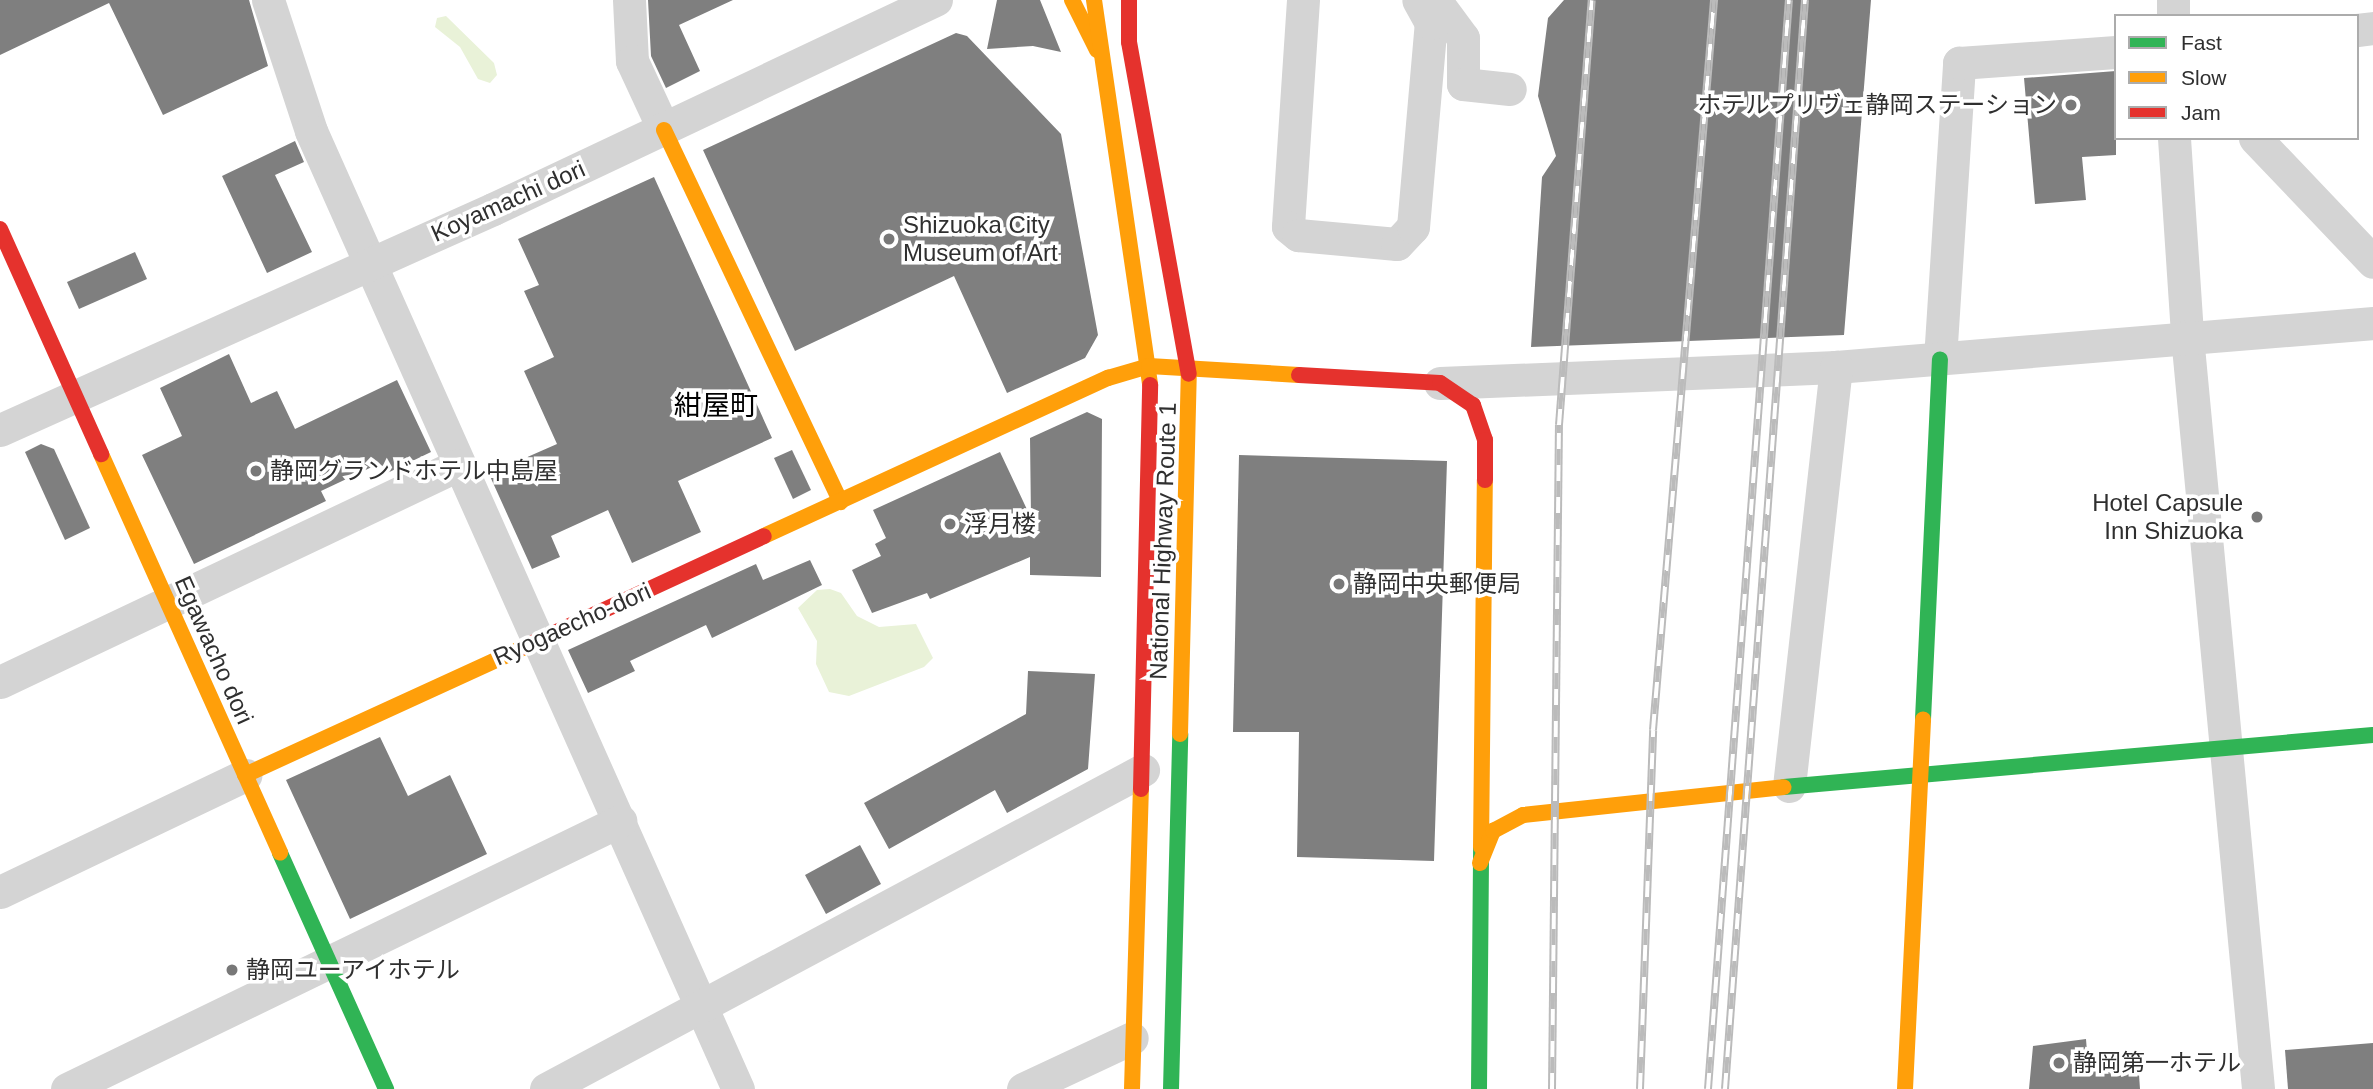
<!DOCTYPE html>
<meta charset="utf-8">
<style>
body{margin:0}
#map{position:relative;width:2373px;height:1089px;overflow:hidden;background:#fff;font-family:Arial,"Noto Sans JP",sans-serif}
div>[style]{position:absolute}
.water>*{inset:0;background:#e9f2d8}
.building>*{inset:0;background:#7f7f7f}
.street>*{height:33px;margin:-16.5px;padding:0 16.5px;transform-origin:16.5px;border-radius:16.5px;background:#d4d4d4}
.fast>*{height:16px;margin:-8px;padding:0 8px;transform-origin:8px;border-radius:8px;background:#30b455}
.slow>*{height:16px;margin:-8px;padding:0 8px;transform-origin:8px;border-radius:8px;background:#ff9f0a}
.jam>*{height:16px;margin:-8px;padding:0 8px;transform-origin:8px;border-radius:8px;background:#e5322d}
.rail>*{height:8px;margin-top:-4px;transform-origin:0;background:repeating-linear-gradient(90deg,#fff 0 16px,#bbb 0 32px);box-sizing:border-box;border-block:2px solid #bbb}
.dots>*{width:19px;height:19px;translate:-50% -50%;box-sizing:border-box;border:4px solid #fff;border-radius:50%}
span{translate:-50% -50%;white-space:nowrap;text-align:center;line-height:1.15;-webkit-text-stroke:7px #fff;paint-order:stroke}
.poi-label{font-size:24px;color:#2f2f2f}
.right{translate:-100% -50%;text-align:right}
.left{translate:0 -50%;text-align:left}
.street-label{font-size:24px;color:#2f2f2f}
.quarter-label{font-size:28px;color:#000}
.legend{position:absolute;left:2114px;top:14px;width:245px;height:126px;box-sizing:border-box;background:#fff;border:2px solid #acacac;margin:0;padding:9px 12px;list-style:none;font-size:21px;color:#2f2f2f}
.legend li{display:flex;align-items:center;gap:14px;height:35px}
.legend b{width:35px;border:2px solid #acacac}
</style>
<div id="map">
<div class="water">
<div style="clip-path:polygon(446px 16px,494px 63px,497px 75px,490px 83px,478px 79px,460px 47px,435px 27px,437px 18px)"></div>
<div style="clip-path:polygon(830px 589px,841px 593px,857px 616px,879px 627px,916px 624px,933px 658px,924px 667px,849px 696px,829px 692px,816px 664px,817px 641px,798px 608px,817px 590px)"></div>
</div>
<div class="building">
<div style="clip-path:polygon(0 0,249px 0,268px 66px,163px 115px,109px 3px,0 55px)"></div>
<div style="clip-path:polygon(648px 0,733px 0,679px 25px,700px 71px,666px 88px,651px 56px)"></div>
<div style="clip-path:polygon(997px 0,1040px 0,1061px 52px,1033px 46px,987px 49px)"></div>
<div style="clip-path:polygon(1564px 0,1871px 0,1844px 335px,1531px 347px,1542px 177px,1556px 156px,1538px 96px,1548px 18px)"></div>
<div style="clip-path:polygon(956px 33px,967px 36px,1061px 134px,1098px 335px,1085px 358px,1007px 393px,954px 276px,795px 351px,703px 150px)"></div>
<div style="clip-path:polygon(2116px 71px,2116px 155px,2082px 157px,2086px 200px,2035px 204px,2024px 78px)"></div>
<div style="clip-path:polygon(295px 141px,304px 162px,275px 175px,312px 252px,267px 273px,222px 176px)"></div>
<div style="clip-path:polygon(654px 177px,772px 438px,678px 481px,701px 532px,632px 563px,608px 510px,551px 536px,560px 557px,532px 569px,489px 474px,557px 444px,524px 371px,554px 357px,524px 291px,539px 285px,518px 239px)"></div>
<div style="clip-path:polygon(135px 252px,147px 279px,79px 309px,67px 282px)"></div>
<div style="clip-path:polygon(229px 354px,251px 403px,277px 391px,295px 429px,397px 380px,431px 452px,379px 477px,374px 466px,321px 491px,326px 501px,194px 564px,142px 455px,182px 436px,160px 388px)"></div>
<div style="clip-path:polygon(1087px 412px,1102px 419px,1101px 577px,1030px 575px,1030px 557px,930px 599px,927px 593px,872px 613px,852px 570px,881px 556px,875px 544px,886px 538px,873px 510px,1000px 452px,1031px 518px,1030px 438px)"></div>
<div style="clip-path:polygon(41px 444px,54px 449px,90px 528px,65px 540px,25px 452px)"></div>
<div style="clip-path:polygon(792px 450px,811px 490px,793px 499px,774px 458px)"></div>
<div style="clip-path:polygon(1239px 455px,1447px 461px,1434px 861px,1297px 857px,1299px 732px,1233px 732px)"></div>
<div style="clip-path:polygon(810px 560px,822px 585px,712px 638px,706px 625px,630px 661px,635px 671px,588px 693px,568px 650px,756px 564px,763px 580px)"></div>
<div style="clip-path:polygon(1028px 671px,1095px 674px,1088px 769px,1007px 813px,995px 790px,889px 849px,864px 803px,1026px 714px)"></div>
<div style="clip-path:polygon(380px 737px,408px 796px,450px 775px,487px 854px,350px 919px,286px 780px)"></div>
<div style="clip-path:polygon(860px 845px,881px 884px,826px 914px,805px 875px)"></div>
<div style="clip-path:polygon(2086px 1039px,2088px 1065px,2138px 1060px,2140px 1089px,2029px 1089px,2033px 1046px)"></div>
<div style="clip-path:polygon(2373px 1043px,2373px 1089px,2288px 1089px,2285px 1050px)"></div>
</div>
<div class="street">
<div style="left:268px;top:0;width:138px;rotate:71.8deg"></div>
<div style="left:311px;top:131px;width:1049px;rotate:65.98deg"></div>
<div style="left:629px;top:0;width:61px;rotate:87.2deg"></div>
<div style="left:632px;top:61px;width:76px;rotate:65.1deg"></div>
<div style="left:1303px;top:0;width:227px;rotate:93.8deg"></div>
<div style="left:1288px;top:227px;width:13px;rotate:39deg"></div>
<div style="left:1298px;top:235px;width:99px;rotate:5.2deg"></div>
<div style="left:1397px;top:244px;width:23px;rotate:-47deg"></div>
<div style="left:1413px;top:227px;width:205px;rotate:-85deg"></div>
<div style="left:1431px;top:23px;width:26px;rotate:-119deg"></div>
<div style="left:1435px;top:0;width:47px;rotate:53.6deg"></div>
<div style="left:1463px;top:38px;width:46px;rotate:90deg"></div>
<div style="left:1463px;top:84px;width:47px;rotate:6.1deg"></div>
<div style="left:2173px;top:16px;width:16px;rotate:-90deg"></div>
<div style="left:2357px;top:30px;width:16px;rotate:-7deg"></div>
<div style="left:2174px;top:138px;width:198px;rotate:86.2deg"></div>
<div style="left:2187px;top:336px;width:756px;rotate:84.61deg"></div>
<div style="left:2255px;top:138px;width:171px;rotate:46.4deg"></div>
<div style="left:1940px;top:359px;width:297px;rotate:-86.3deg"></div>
<div style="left:1959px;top:63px;width:157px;rotate:-4deg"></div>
<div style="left:1440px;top:383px;width:396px;rotate:-2.3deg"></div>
<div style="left:1836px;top:367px;width:539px;rotate:-4.68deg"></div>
<div style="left:0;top:430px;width:540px;rotate:-24.15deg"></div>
<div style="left:493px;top:209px;width:490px;rotate:-25.3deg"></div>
<div style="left:0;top:682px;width:507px;rotate:-25.35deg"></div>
<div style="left:1789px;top:786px;width:422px;rotate:-83.6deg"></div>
<div style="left:0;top:892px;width:272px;rotate:-25.5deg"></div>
<div style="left:67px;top:1089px;width:615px;rotate:-25.86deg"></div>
<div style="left:546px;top:1089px;width:677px;rotate:-28.12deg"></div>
<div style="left:1023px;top:1089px;width:120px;rotate:-25.1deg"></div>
</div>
<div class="fast">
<div style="left:1923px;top:719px;width:360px;rotate:-87.3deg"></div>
<div style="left:1784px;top:787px;width:591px;rotate:-5.05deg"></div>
<div style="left:280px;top:853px;width:259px;rotate:65.8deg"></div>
<div style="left:1171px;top:1089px;width:355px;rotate:-88.5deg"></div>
<div style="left:1479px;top:1089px;width:242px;rotate:-89.5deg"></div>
</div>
<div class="slow">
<div style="left:1072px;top:0;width:56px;rotate:63.4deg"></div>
<div style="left:1094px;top:0;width:389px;rotate:81.7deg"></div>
<div style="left:664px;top:130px;width:412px;rotate:64.6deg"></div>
<div style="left:101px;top:454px;width:437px;rotate:65.8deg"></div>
<div style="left:764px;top:536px;width:379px;rotate:-24.7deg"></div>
<div style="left:1108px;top:378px;width:43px;rotate:-16.3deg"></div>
<div style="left:1149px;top:366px;width:150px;rotate:3.4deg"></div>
<div style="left:1180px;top:734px;width:360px;rotate:-88.6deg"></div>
<div style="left:245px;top:775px;width:307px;rotate:-24.6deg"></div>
<div style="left:1481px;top:847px;width:367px;rotate:-89.4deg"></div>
<div style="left:1480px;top:863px;width:35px;rotate:-68deg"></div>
<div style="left:1493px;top:831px;width:34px;rotate:-28deg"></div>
<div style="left:1523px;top:815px;width:262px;rotate:-6.1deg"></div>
<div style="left:1132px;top:1089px;width:300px;rotate:-88.3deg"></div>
<div style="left:1905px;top:1089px;width:370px;rotate:-87.2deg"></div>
</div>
<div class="jam">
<div style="left:1129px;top:0;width:42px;rotate:90deg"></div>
<div style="left:1129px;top:42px;width:337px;rotate:79.8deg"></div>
<div style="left:0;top:229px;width:247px;rotate:65.8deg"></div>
<div style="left:1299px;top:375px;width:141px;rotate:3.2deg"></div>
<div style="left:1440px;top:383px;width:40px;rotate:34deg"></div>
<div style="left:1473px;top:405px;width:37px;rotate:71deg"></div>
<div style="left:1485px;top:440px;width:40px;rotate:90deg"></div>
<div style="left:524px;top:647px;width:264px;rotate:-24.8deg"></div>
<div style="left:1141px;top:789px;width:404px;rotate:-88.7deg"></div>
</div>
<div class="rail">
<div style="left:1552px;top:1089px;width:664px;rotate:-89.4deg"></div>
<div style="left:1559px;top:425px;width:426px;rotate:-85.6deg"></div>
<div style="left:1640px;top:1089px;width:359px;rotate:-87.9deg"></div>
<div style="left:1653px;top:730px;width:733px;rotate:-85.22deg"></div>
<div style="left:1708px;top:1089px;width:1092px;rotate:-85.75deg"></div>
<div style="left:1725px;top:1089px;width:1092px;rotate:-85.8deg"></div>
</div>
<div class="dots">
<div style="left:2071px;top:105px;background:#787878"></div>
<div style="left:889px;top:239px;background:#787878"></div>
<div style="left:256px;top:471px;background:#787878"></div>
<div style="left:2257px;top:517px;background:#787878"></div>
<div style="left:950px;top:524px;background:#787878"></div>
<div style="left:1339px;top:584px;background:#787878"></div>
<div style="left:232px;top:970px;background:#787878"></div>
<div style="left:2059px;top:1063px;background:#787878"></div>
</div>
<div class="poi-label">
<span class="right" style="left:2057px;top:105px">ホテルプリヴェ静岡ステーション</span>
<span class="left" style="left:903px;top:239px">Shizuoka City<br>Museum of Art</span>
<span class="left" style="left:270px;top:471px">静岡グランドホテル中島屋</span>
<span class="right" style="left:2243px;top:517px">Hotel Capsule<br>Inn Shizuoka</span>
<span class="left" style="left:964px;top:524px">浮月楼</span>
<span class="left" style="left:1353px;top:584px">静岡中央郵便局</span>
<span class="left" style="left:246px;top:970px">静岡ユーアイホテル</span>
<span class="left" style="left:2073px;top:1063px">静岡第一ホテル</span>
</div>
<div class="street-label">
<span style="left:508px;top:201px;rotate:-24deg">Koyamachi dori</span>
<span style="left:1163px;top:541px;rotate:-88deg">National Highway Route 1</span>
<span style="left:572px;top:624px;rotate:-24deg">Ryogaecho-dori</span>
<span style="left:214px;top:650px;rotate:66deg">Egawacho dori</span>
</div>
<div class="quarter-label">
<span style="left:716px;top:406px">紺屋町</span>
</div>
<ul class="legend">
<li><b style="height:9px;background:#30b455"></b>Fast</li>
<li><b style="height:9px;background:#ff9f0a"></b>Slow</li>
<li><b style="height:9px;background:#e5322d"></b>Jam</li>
</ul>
</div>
